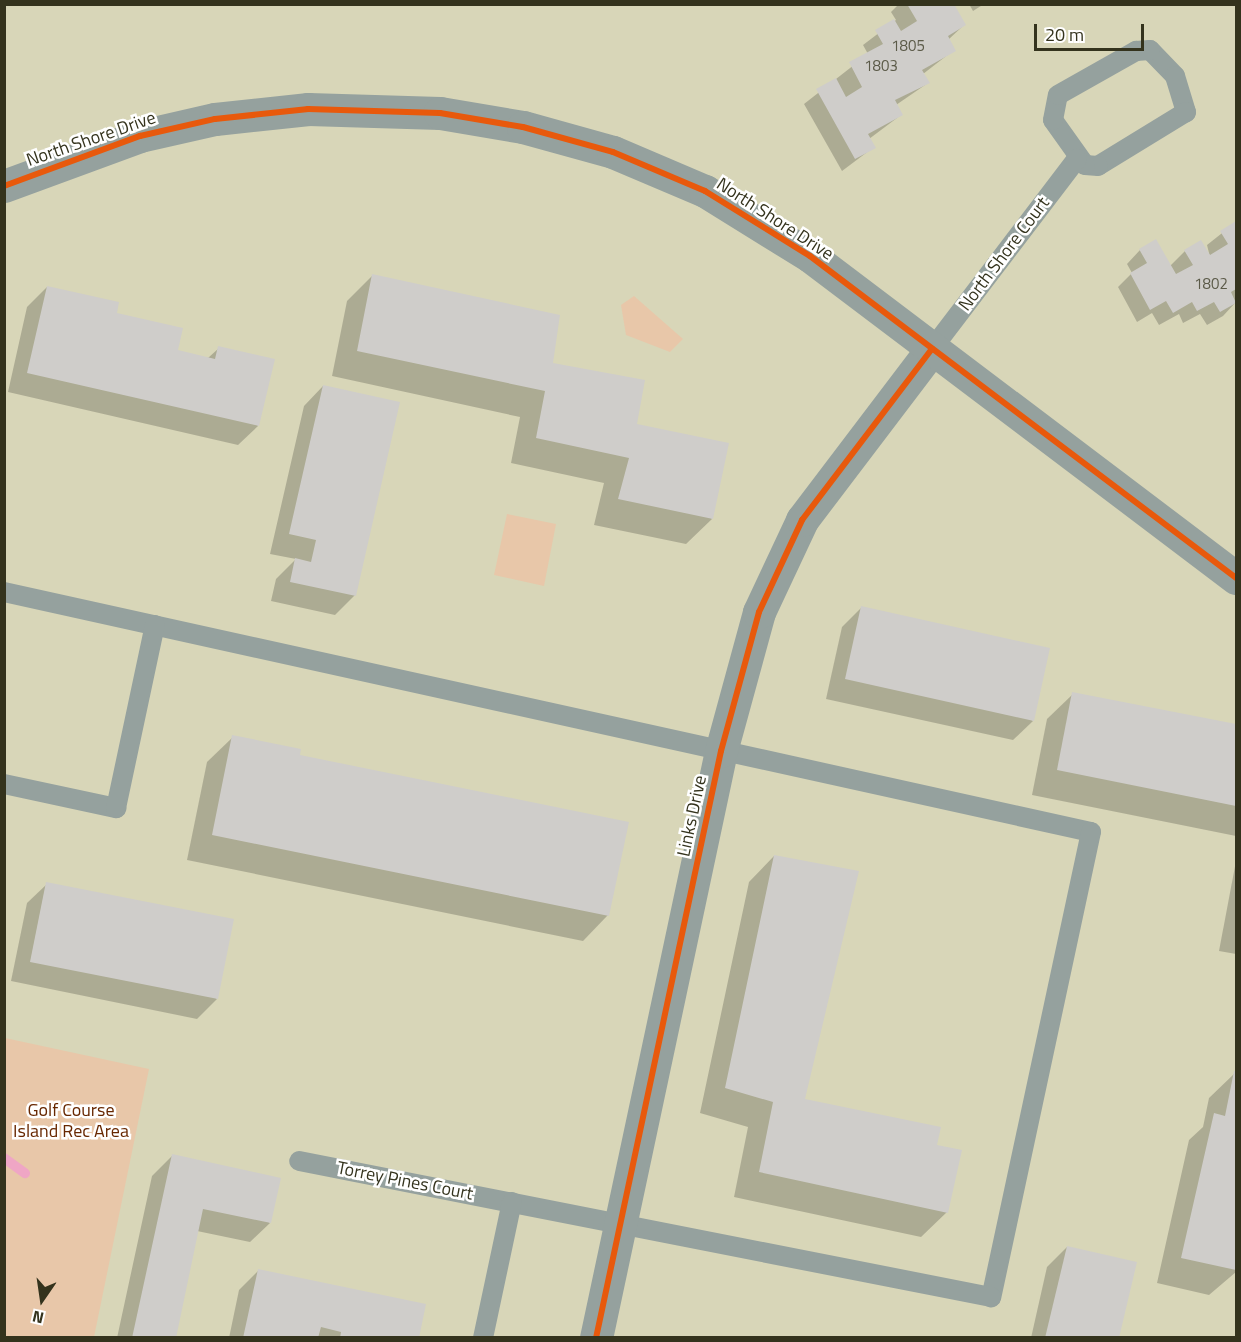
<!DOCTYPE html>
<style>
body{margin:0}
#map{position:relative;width:1241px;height:1342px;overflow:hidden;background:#d8d6b8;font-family:"Titillium Web",sans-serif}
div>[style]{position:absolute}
.green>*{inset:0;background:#e8c7a9}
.shadow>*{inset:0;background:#0003}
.stream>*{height:10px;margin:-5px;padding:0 5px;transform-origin:5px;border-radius:5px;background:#efa6c5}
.building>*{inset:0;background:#cfcdca}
.service>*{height:20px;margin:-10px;padding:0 10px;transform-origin:10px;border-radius:10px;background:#95a19e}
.minor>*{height:33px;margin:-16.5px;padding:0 16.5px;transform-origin:16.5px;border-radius:16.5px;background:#95a19e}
.tertiary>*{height:33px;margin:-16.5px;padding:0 16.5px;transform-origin:16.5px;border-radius:16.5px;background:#95a19e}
.cycleway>*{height:6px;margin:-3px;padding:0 3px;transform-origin:3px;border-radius:3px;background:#e8590c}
span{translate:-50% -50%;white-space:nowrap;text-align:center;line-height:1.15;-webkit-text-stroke:5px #fff;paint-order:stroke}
.number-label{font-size:15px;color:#5b5a48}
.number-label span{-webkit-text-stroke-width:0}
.street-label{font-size:18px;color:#34331d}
.park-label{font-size:18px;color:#672700}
.frame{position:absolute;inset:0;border:6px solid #34331d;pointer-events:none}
.north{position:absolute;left:12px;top:1270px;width:60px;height:60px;-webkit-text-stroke:4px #fff;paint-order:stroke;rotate:193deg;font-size:16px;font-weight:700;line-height:24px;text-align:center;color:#34331d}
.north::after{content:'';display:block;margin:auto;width:21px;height:27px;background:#34331d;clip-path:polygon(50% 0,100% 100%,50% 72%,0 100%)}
.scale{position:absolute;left:1034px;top:24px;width:110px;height:27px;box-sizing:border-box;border:3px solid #34331d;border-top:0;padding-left:8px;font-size:18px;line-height:21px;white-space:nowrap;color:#34331d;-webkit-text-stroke:4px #fff;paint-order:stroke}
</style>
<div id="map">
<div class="green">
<div style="clip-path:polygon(634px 296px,683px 339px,670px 352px,626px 335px,621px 305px)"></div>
<div style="clip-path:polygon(507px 514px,556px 524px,544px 586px,494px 575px)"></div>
<div style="clip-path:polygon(5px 1038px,149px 1069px,94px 1337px,5px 1337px)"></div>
</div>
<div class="shadow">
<div style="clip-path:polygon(899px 4px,952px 4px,964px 25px,948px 40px,954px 50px,923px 74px,928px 83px,896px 105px,901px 115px,869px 139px,874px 147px,842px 171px,804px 104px,868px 54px,863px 45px,896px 20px,891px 12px)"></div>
<div style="clip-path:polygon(969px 4px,984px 4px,973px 11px)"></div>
<div style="clip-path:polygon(1236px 222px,1236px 302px,1223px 316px,1207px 325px,1200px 314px,1183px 323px,1179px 314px,1159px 325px,1152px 313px,1137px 322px,1118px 287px,1132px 273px,1127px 264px,1140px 250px,1170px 266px,1185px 251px,1210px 257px,1207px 245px)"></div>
<div style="clip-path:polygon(373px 275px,552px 364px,636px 425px,712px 519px,686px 544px,594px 525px,604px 483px,511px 463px,520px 417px,332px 376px,347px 301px)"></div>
<div style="clip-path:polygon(47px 287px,176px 351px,208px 358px,219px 348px,258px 426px,238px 445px,8px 392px,27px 307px)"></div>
<div style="clip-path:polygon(323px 386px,355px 595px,335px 615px,271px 601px,276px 579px,296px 559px,270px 554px,304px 406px)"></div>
<div style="clip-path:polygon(862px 607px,1033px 721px,1013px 740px,826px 699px,842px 627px)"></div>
<div style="clip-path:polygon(1073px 694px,1236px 726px,1236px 836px,1032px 795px,1047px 719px)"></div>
<div style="clip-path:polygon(233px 737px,298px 756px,608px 915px,583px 941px,187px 860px,207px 762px)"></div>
<div style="clip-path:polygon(774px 856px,804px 1100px,936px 1147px,947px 1212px,921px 1237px,734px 1197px,748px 1127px,700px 1113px,749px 882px)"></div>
<div style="clip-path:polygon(1236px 861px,1236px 954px,1219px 951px)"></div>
<div style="clip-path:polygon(47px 884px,217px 999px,197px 1019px,11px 981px,27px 903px)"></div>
<div style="clip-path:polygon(1235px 1073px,1236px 1272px,1209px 1295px,1157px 1283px,1189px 1140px,1203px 1127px,1209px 1098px)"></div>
<div style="clip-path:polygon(172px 1156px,270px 1223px,250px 1242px,197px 1231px,174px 1338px,117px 1338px,152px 1176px)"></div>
<div style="clip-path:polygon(1067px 1247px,1118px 1338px,1031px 1338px,1047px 1267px)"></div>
<div style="clip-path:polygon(259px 1270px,417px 1338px,229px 1338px,239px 1290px)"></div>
</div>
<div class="stream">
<div style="left:4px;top:1158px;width:26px;rotate:36deg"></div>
</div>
<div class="building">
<div style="clip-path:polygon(907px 4px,954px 4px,966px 25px,948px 36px,956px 51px,922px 70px,930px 83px,895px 100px,903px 115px,868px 134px,876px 148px,855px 159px,816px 89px,836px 78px,846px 97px,862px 87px,849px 62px,883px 44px,875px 30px,894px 19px,901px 31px,917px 21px)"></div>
<div style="clip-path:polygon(1236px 221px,1236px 289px,1231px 292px,1236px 303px,1220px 312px,1214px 302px,1197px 311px,1192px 302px,1173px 313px,1166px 301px,1150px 310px,1130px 273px,1147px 263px,1139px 249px,1156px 239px,1176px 274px,1193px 265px,1184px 250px,1201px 240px,1210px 255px,1228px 244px,1220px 231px)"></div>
<div style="clip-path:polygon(372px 274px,560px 315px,553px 363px,645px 380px,637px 424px,729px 443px,713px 519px,618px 499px,629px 458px,536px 438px,545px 391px,357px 351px)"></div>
<div style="clip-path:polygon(47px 286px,119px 302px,117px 313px,183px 328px,178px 350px,215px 359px,218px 346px,275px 359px,259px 426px,27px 373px)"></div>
<div style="clip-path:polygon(323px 385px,400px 402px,356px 596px,290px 582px,295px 558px,311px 562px,316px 540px,289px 534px)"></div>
<div style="clip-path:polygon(861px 606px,1050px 648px,1034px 721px,845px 679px)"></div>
<div style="clip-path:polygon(1072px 692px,1236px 724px,1236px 806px,1057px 770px)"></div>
<div style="clip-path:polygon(232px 735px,301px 749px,300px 755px,629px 822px,609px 916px,212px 835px)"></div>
<div style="clip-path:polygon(774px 855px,859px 871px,805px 1099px,941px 1127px,937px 1145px,962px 1150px,948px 1213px,759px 1172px,773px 1102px,725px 1088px)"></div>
<div style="clip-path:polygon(46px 882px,234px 919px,218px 999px,30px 962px)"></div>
<div style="clip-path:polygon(1234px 1071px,1236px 1071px,1236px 1270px,1181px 1258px,1214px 1113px,1225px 1116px)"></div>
<div style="clip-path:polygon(172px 1154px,281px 1178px,271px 1223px,203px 1209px,176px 1338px,132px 1338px)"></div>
<div style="clip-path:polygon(1067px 1246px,1137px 1262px,1119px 1338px,1045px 1338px)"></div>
<div style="clip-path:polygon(258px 1269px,426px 1304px,419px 1338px,340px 1338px,341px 1332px,321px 1327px,318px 1338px,243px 1338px)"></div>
</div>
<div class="service">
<div style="left:1150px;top:50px;width:36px;rotate:46deg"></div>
<div style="left:1175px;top:76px;width:38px;rotate:73deg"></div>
<div style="left:1186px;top:112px;width:103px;rotate:148.5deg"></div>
<div style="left:1098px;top:166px;width:13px;rotate:-176deg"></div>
<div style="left:1085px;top:165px;width:55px;rotate:-125.4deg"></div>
<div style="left:1053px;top:120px;width:25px;rotate:-79deg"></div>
<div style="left:1058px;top:95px;width:90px;rotate:-29.4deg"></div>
<div style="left:1136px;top:51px;width:14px;rotate:-4deg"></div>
<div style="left:932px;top:349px;width:239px;rotate:-52.7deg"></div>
<div style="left:4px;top:592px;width:1113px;rotate:12.45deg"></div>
<div style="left:1091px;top:832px;width:476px;rotate:102.1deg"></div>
<div style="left:991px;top:1297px;width:705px;rotate:-168.88deg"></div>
<div style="left:4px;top:784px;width:115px;rotate:12.1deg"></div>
<div style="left:116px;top:808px;width:187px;rotate:-78deg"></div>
<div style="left:483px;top:1338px;width:139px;rotate:-78deg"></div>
</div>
<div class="minor">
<div style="left:596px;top:1338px;width:600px;rotate:-77.98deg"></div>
<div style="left:721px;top:751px;width:144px;rotate:-74.7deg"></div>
<div style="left:759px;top:612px;width:102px;rotate:-64.9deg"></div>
<div style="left:802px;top:520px;width:215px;rotate:-52.8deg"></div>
</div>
<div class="tertiary">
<div style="left:4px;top:186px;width:145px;rotate:-20.2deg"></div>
<div style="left:140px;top:136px;width:77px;rotate:-12.8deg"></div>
<div style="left:215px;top:119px;width:94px;rotate:-6.1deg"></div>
<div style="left:308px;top:109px;width:132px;rotate:1.7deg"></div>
<div style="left:440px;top:113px;width:84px;rotate:9.6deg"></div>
<div style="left:523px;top:127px;width:93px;rotate:15.5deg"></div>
<div style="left:613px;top:152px;width:100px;rotate:23deg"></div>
<div style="left:705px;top:191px;width:123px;rotate:31.8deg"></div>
<div style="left:810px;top:256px;width:534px;rotate:37.08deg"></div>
</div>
<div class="cycleway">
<div style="left:4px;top:186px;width:145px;rotate:-20.2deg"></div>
<div style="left:140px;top:136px;width:77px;rotate:-12.8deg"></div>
<div style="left:215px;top:119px;width:94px;rotate:-6.1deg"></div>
<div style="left:308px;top:109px;width:132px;rotate:1.7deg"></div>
<div style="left:440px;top:113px;width:84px;rotate:9.6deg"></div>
<div style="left:523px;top:127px;width:93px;rotate:15.5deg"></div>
<div style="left:613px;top:152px;width:100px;rotate:23deg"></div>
<div style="left:705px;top:191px;width:123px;rotate:31.8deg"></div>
<div style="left:810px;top:256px;width:534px;rotate:37.08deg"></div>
<div style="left:596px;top:1338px;width:600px;rotate:-77.98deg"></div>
<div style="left:721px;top:751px;width:144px;rotate:-74.7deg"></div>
<div style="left:759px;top:612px;width:102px;rotate:-64.9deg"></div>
<div style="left:802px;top:520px;width:215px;rotate:-52.8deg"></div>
</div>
<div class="number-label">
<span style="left:908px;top:46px">1805</span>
<span style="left:881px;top:66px">1803</span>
<span style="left:1211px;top:284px">1802</span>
</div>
<div class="street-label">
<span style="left:91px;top:139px;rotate:-19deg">North Shore Drive</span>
<span style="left:775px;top:219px;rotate:33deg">North Shore Drive</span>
<span style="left:1004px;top:254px;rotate:-53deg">North Shore Court</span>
<span style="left:692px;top:816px;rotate:-78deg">Links Drive</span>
<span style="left:405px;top:1181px;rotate:11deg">Torrey Pines Court</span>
</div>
<div class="park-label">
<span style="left:71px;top:1121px">Golf Course<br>Island Rec Area</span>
</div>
<div class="frame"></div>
<div class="north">N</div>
<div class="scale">20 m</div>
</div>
